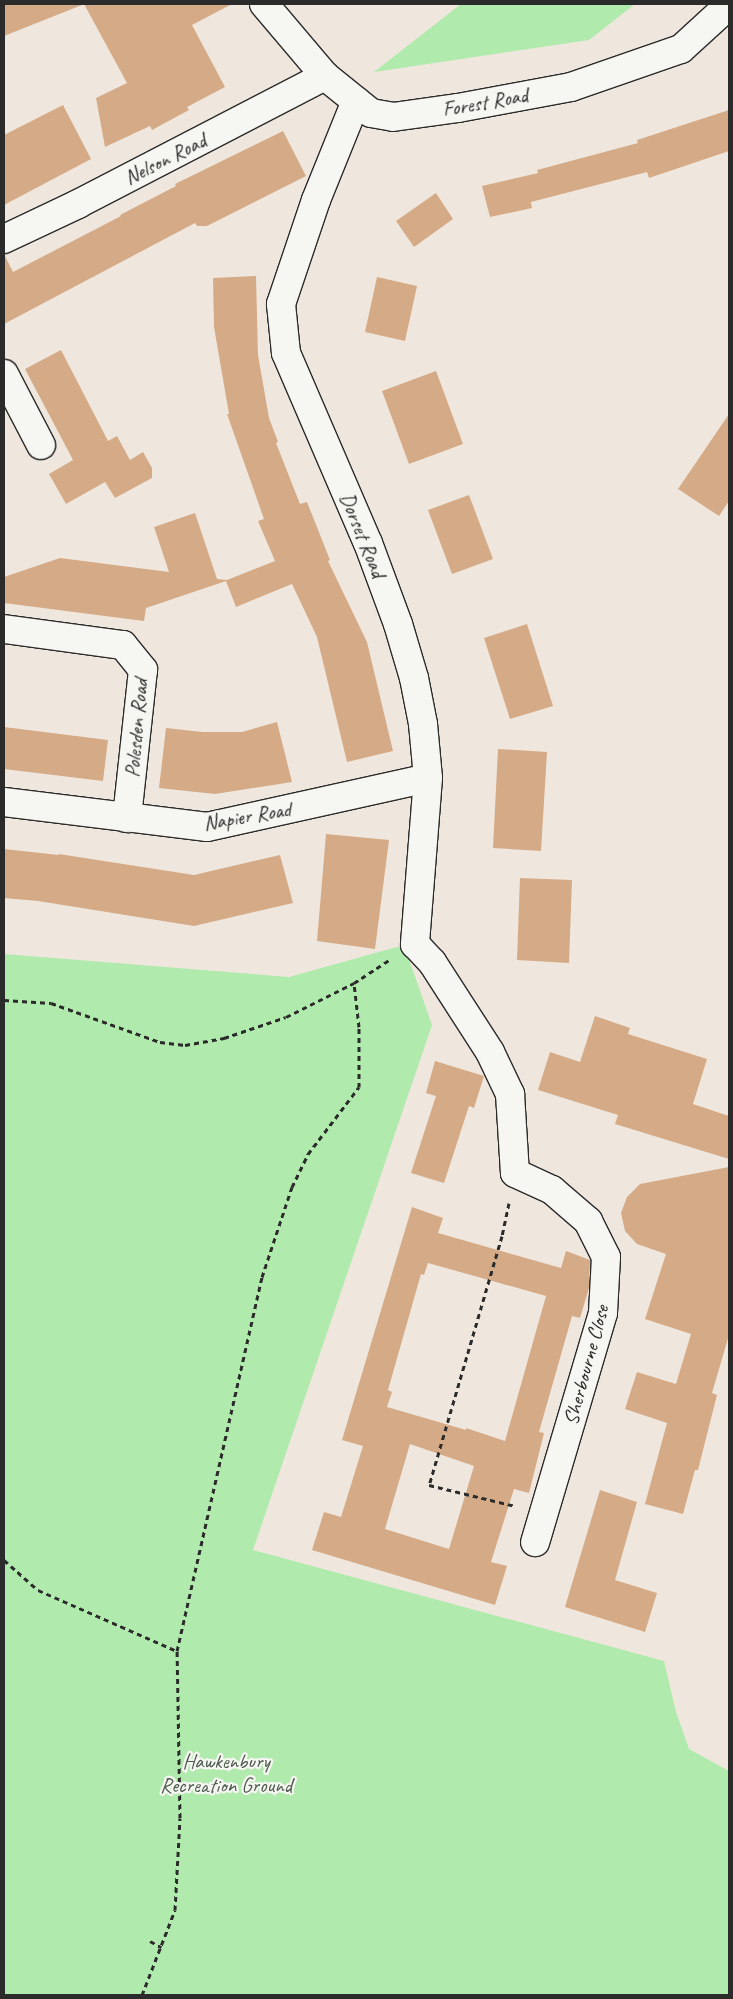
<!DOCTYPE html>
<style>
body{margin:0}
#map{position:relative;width:733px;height:1999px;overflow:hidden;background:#efe7dd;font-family:Caveat,sans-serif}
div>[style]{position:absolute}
.green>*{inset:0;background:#b1eaad}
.building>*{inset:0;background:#d5ab87}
.path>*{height:3px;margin-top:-1.5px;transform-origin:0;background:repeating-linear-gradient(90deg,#2b2b2b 0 5px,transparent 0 9px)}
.roads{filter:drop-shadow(1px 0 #2b2b2b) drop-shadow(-1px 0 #2b2b2b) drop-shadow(0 1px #2b2b2b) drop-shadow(0 -1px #2b2b2b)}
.minor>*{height:28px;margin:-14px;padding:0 14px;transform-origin:14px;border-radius:14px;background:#f6f6f2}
span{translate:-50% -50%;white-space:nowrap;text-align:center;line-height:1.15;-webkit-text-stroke:4.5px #f6f6f2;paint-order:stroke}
.street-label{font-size:21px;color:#2b2b2b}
.park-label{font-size:21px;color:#4c5b4c}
.frame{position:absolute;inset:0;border:5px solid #2b2b2b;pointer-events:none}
</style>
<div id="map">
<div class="green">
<div style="clip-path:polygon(461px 4px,635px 4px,589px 40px,374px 72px)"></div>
<div style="clip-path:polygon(404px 945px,432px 1025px,253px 1550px,664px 1661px,676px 1712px,689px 1749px,729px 1771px,729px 1995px,4px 1995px,4px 954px,289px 977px)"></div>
</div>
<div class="building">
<div style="clip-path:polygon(4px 4px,81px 4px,82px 5px,4px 36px)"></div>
<div style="clip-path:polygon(84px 4px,232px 4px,192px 25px,225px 87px,187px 107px,189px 110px,152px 130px,150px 126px,105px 147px,96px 98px,127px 83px)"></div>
<div style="clip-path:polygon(63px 105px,91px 159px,4px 205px,4px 135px)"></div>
<div style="clip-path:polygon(729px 110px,729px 151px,649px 178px,647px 172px,531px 202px,532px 208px,490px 217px,482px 186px,538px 173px,537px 170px,638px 143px,637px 140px)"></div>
<div style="clip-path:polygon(283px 131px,306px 176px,207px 226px,197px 226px,195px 223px,4px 324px,4px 254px,13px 272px,121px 216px,120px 215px,176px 186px,175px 184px)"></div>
<div style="clip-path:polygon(436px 193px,453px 219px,414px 247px,396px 221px)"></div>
<div style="clip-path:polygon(256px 276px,258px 355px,269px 418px,278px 442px,276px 443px,300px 504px,307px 502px,330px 560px,328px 561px,367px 642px,393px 751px,347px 762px,317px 637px,292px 584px,236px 607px,226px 581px,146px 608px,144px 621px,4px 603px,4px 577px,60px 558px,169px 572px,154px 527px,195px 513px,217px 579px,227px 580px,275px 561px,258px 521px,264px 519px,227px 414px,229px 414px,214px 327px,213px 278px)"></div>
<div style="clip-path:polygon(377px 277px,417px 286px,405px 341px,365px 332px)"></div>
<div style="clip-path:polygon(61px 350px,108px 441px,117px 436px,130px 460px,143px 452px,152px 468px,152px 478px,115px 498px,105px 482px,66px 504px,49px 474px,73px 460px,25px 369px)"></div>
<div style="clip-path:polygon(436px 371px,463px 444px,409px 464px,382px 391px)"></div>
<div style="clip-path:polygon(729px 414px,729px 501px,719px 516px,678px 489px)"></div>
<div style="clip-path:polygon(469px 495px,493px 559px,452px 574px,428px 510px)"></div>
<div style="clip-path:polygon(527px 624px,553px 706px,510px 719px,484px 638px)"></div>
<div style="clip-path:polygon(277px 722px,292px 782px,215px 794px,159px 788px,166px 728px,202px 732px,242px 732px)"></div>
<div style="clip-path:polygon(4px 727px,108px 740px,103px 781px,4px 769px)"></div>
<div style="clip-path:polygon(498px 749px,547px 752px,541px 851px,493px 848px)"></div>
<div style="clip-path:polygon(326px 834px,389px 840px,375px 949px,317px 941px)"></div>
<div style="clip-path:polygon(4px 849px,59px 855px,59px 854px,194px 875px,280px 855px,293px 903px,194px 926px,38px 901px,4px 898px)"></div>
<div style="clip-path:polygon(520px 878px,572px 880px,569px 963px,517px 960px)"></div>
<div style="clip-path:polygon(595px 1016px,630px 1028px,628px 1034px,707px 1059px,693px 1104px,729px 1116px,729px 1159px,615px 1124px,618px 1115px,538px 1090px,550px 1052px,580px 1062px)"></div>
<div style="clip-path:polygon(435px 1061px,484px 1076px,474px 1108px,469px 1106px,444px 1183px,411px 1173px,436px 1096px,426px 1093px)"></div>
<div style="clip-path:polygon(729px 1167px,729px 1335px,712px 1393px,717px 1395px,698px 1470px,695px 1470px,683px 1514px,645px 1504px,667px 1423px,625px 1409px,637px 1372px,676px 1384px,691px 1334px,645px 1319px,666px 1254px,637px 1244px,625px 1231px,621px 1213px,627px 1197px,640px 1184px)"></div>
<div style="clip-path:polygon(evenodd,412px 1207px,443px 1218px,438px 1233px,561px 1268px,566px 1251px,590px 1260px,589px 1288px,580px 1318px,572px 1316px,539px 1432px,544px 1433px,529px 1493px,514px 1489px,491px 1562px,507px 1566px,495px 1605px,312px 1550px,324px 1512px,341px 1517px,363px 1446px,342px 1440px,412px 1207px,428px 1263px,546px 1296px,505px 1441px,466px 1428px,466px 1430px,387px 1407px,392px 1392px,388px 1390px,421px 1274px,424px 1275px,428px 1263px,412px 1207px,410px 1444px,474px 1466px,449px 1549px,385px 1529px,410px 1444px)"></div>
<div style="clip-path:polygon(600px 1490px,637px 1502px,615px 1580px,657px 1593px,645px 1632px,565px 1607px)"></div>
</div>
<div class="path">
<div style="left:4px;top:1000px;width:47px;rotate:3.7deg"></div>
<div style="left:51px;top:1003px;width:116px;rotate:19.7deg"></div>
<div style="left:160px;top:1042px;width:25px;rotate:7deg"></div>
<div style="left:185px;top:1045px;width:40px;rotate:-10deg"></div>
<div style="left:224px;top:1038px;width:65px;rotate:-18.7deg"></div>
<div style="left:286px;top:1017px;width:76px;rotate:-26.6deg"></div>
<div style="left:354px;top:983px;width:42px;rotate:-33.3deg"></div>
<div style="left:509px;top:1203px;width:34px;rotate:102deg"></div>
<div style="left:502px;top:1236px;width:259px;rotate:106.3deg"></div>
<div style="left:429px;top:1485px;width:89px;rotate:13.7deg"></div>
<div style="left:4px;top:1560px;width:45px;rotate:41.4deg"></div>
<div style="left:38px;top:1590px;width:152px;rotate:23.7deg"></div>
<div style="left:150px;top:1941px;width:13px;rotate:29deg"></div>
<div style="left:142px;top:1995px;width:91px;rotate:-68.8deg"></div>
<div style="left:175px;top:1910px;width:92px;rotate:-86.9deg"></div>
<div style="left:180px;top:1818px;width:167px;rotate:-91deg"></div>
<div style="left:177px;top:1651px;width:384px;rotate:-77.2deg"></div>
<div style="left:262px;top:1277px;width:95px;rotate:-71.6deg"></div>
<div style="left:292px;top:1187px;width:37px;rotate:-64deg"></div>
<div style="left:308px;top:1154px;width:84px;rotate:-52.7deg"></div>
<div style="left:359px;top:1087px;width:60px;rotate:-90deg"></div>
<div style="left:359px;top:1027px;width:44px;rotate:-96.5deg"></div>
</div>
<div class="roads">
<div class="minor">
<div style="left:264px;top:4px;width:94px;rotate:49.7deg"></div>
<div style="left:325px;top:76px;width:59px;rotate:38.8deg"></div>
<div style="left:371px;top:113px;width:22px;rotate:10deg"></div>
<div style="left:393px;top:117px;width:66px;rotate:-7.9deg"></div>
<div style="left:458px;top:108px;width:115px;rotate:-10.5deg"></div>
<div style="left:571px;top:87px;width:116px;rotate:-19.1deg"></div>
<div style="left:681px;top:49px;width:65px;rotate:-42.5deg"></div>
<div style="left:356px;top:101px;width:107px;rotate:112deg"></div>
<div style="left:316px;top:200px;width:110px;rotate:108.6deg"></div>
<div style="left:281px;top:304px;width:49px;rotate:84.2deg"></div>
<div style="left:286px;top:353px;width:207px;rotate:66.7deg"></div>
<div style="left:368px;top:543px;width:86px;rotate:69.7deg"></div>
<div style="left:398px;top:624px;width:56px;rotate:73.5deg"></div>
<div style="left:414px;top:678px;width:47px;rotate:78.9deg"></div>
<div style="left:423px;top:724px;width:54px;rotate:84.7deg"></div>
<div style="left:428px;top:778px;width:167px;rotate:94.5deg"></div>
<div style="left:415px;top:944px;width:25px;rotate:47deg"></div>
<div style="left:432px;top:962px;width:107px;rotate:57.2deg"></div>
<div style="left:490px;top:1052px;width:47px;rotate:64.5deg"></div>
<div style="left:510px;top:1094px;width:79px;rotate:86.4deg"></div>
<div style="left:515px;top:1173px;width:41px;rotate:24.7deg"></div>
<div style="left:552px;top:1190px;width:48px;rotate:40.7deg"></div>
<div style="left:588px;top:1221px;width:40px;rotate:63.4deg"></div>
<div style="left:606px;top:1257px;width:56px;rotate:93.1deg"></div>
<div style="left:603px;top:1313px;width:239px;rotate:106.5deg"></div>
<div style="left:4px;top:239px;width:82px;rotate:-25.3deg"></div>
<div style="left:78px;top:204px;width:278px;rotate:-27.4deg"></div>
<div style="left:4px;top:374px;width:80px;rotate:62.5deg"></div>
<div style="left:4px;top:629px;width:120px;rotate:7.7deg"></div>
<div style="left:123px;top:645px;width:32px;rotate:51deg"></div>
<div style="left:143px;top:670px;width:149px;rotate:96.2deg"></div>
<div style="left:4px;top:802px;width:205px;rotate:7deg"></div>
<div style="left:207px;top:827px;width:226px;rotate:-12.5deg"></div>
</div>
</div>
<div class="street-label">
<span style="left:485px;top:102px;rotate:-10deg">Forest Road</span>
<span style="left:165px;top:159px;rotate:-27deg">Nelson Road</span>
<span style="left:363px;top:535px;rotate:68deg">Dorset Road</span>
<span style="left:136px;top:728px;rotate:-85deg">Polesden Road</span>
<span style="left:247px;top:816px;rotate:-10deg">Napier Road</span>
<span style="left:586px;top:1365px;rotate:-75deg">Sherbourne Close</span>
</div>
<div class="park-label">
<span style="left:226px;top:1773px">Hawkenbury<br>Recreation Ground</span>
</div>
<div class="frame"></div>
</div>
